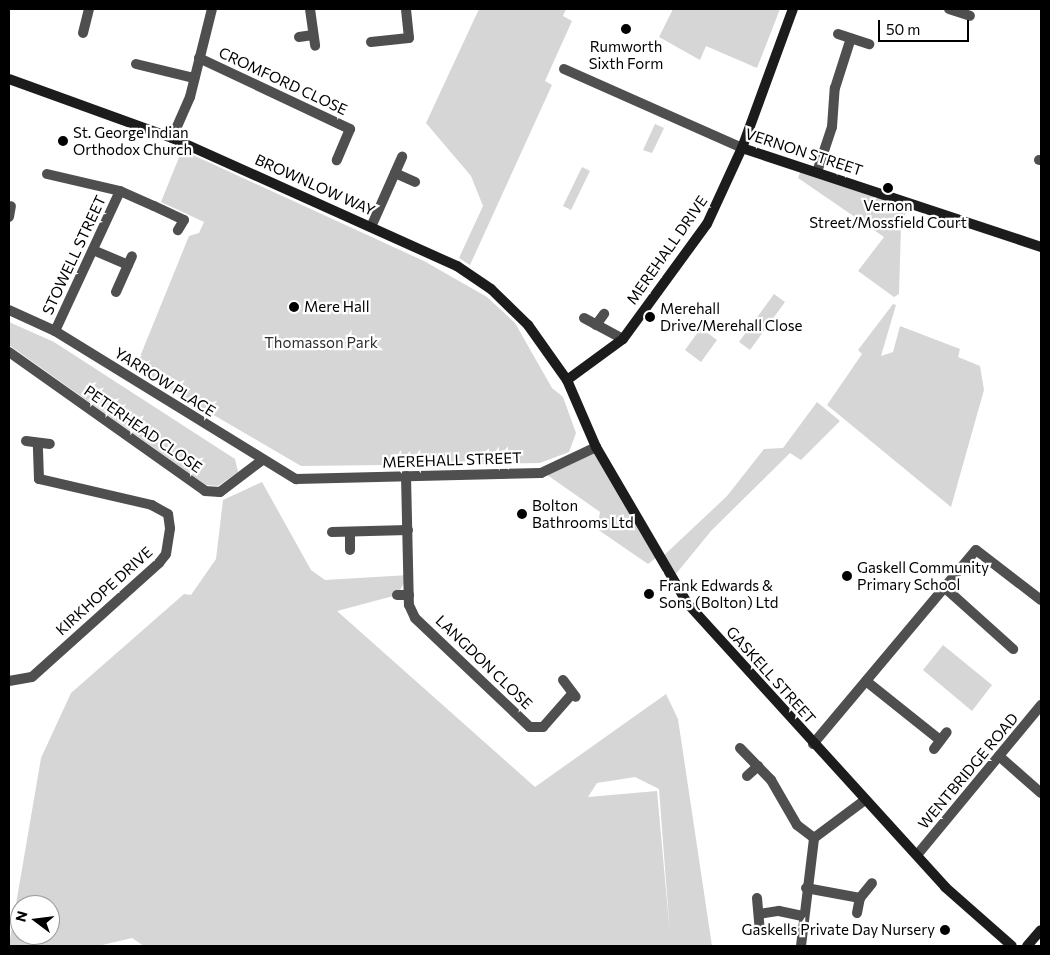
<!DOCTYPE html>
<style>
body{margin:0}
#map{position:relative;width:1050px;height:955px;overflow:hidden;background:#fff;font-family:Commissioner,sans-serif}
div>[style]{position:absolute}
.green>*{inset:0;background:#d6d6d6}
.street>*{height:10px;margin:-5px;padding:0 5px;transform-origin:5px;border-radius:5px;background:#4f4f4f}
.secondary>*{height:10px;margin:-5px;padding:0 5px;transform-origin:5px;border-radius:5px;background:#1c1c1c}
.dots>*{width:14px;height:14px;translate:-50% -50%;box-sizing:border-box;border:2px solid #fff;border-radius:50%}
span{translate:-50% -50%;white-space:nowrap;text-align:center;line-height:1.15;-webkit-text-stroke:4.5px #fff;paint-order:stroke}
.poi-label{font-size:15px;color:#000}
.left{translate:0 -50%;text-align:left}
.right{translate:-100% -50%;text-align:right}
.street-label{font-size:15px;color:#000}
.park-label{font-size:15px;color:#2d2d2d}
.frame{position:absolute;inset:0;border:10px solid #000;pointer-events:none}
.north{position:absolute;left:10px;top:895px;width:50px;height:50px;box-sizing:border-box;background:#fff;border:1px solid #999;border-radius:50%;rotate:285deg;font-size:14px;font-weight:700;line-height:20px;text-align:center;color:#000}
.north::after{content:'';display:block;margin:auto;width:18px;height:22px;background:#000;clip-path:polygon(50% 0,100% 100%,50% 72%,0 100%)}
.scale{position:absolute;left:878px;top:20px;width:91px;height:22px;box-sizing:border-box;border:2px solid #000;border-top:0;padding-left:6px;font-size:15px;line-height:18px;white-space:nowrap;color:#000;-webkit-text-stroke:4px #fff;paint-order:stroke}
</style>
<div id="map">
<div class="green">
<div style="clip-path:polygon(479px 9px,566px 9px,563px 16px,572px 21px,545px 81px,552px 85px,470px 265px,459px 258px,483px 206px,471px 176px,426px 123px)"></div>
<div style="clip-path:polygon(673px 9px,780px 9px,757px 68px,706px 46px,700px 60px,659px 37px)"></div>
<div style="clip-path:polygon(655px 124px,664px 128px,652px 153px,643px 150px)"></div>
<div style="clip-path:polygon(182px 150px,424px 261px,487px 297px,515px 323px,552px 388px,563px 397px,576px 433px,569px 452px,540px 463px,301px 466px,135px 369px,189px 236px,199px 233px,204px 222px,161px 202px)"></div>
<div style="clip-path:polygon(582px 167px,590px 171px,571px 210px,563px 206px)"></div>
<div style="clip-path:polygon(802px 167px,909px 203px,901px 227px,899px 294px,894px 297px,858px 271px,884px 237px,798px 178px)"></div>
<div style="clip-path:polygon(774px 294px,785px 302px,750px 350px,739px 342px)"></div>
<div style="clip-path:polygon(893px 304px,896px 305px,881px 356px,893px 352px,900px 326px,960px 349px,958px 357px,980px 366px,984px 390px,951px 507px,827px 405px,862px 354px,858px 350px)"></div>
<div style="clip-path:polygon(9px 322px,54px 342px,235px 459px,238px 472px,218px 486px,206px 485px,9px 345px)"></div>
<div style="clip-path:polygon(701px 328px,717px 340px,701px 362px,685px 350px)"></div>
<div style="clip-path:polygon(817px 402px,840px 421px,801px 460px,790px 453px,711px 531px,671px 580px,659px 560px,727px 496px,764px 449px,783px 448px)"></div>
<div style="clip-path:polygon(596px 447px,657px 557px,648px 564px,597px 529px,600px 512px,543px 472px)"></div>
<div style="clip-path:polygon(evenodd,262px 482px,311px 570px,325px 580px,409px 575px,397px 595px,337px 611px,535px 787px,666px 694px,678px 719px,712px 946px,144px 946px,132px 938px,98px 946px,9px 945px,41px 758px,71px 693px,184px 594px,191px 595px,216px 559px,223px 500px,262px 482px,635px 777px,659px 789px,670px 934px,657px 791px,588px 797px,597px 783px,635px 777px,262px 482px,20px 905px,50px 905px,50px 935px,20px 935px,20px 905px)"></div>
<div style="clip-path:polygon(943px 645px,992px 685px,972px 711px,923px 670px)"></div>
</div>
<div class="street">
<div style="left:310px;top:9px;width:37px;rotate:82deg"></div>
<div style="left:949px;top:9px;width:22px;rotate:18deg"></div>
<div style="left:83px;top:33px;width:25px;rotate:-76deg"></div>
<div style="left:838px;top:34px;width:33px;rotate:18deg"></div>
<div style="left:299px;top:37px;width:14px;rotate:-8deg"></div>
<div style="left:371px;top:42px;width:38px;rotate:-6deg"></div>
<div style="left:409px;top:38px;width:29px;rotate:-96deg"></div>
<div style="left:199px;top:58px;width:167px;rotate:25.2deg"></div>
<div style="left:350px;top:129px;width:34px;rotate:113deg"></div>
<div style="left:136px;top:64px;width:60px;rotate:13.6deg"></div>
<div style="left:564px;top:69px;width:195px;rotate:23.9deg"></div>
<div style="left:172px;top:138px;width:45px;rotate:-66.3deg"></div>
<div style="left:190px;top:97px;width:91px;rotate:-76deg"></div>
<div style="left:1039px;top:160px;width:2px"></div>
<div style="left:817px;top:172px;width:47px;rotate:-71.6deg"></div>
<div style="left:832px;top:127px;width:39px;rotate:-86deg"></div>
<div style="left:835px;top:88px;width:52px;rotate:-72.3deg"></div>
<div style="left:395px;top:173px;width:22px;rotate:24deg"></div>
<div style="left:47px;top:174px;width:75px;rotate:13.1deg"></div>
<div style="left:120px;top:191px;width:37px;rotate:24deg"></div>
<div style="left:154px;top:206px;width:33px;rotate:25deg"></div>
<div style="left:184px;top:220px;width:12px;rotate:121deg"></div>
<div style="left:9px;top:217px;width:11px;rotate:-80deg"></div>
<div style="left:371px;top:227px;width:77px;rotate:-66.1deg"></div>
<div style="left:93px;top:250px;width:38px;rotate:23deg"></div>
<div style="left:116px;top:292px;width:39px;rotate:-66deg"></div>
<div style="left:9px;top:310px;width:51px;rotate:24.5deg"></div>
<div style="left:55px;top:331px;width:283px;rotate:31.6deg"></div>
<div style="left:296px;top:479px;width:245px;rotate:-1.4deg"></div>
<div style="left:541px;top:473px;width:61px;rotate:-25.3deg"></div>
<div style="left:584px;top:318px;width:44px;rotate:28.3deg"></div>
<div style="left:596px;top:325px;width:14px;rotate:-54deg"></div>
<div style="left:55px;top:331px;width:154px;rotate:-65.1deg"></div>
<div style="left:9px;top:352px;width:240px;rotate:35.3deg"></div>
<div style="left:205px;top:491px;width:15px;rotate:4deg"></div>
<div style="left:220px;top:492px;width:51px;rotate:-37.1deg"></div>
<div style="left:26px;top:441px;width:24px;rotate:7deg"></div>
<div style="left:406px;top:476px;width:129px;rotate:88.7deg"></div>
<div style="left:409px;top:605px;width:14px;rotate:65deg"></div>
<div style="left:415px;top:618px;width:158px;rotate:43.5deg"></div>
<div style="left:530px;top:727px;width:13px"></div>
<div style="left:543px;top:727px;width:44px;rotate:-48.7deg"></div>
<div style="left:332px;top:532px;width:76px;rotate:-1.5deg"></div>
<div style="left:350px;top:532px;width:18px;rotate:90deg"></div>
<div style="left:944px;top:587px;width:93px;rotate:41.9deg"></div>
<div style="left:397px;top:595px;width:12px"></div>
<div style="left:563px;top:680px;width:21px;rotate:53deg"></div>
<div style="left:9px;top:681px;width:23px;rotate:-10deg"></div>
<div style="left:32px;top:677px;width:171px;rotate:-41.9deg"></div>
<div style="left:159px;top:563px;width:11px;rotate:-52deg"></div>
<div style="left:166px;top:554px;width:26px;rotate:-81deg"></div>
<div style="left:170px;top:528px;width:14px;rotate:-98deg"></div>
<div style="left:168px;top:514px;width:18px;rotate:-151deg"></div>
<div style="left:152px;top:505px;width:116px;rotate:-167deg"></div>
<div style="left:39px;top:479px;width:36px;rotate:-92deg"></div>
<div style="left:866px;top:681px;width:95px;rotate:38.6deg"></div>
<div style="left:813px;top:744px;width:253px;rotate:-50deg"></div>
<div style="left:976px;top:550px;width:82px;rotate:37.6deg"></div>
<div style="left:740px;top:748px;width:45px;rotate:45.9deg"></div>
<div style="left:771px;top:780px;width:52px;rotate:60deg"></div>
<div style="left:797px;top:825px;width:21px;rotate:37deg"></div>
<div style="left:934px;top:749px;width:21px;rotate:-53deg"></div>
<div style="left:999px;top:756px;width:56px;rotate:41.4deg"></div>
<div style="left:747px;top:776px;width:15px;rotate:-42deg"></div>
<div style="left:917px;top:855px;width:195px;rotate:-50.4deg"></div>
<div style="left:806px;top:888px;width:55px;rotate:10.5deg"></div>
<div style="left:757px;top:898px;width:33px;rotate:85deg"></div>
<div style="left:857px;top:913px;width:15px;rotate:-79deg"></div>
<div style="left:860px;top:898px;width:19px;rotate:-51deg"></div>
<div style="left:759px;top:914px;width:20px;rotate:-9deg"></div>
<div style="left:779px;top:911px;width:24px;rotate:12deg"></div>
<div style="left:801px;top:946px;width:109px;rotate:-83.1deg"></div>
<div style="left:814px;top:838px;width:64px;rotate:-36.7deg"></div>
</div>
<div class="secondary">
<div style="left:9px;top:79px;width:173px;rotate:19.9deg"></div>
<div style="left:172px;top:138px;width:312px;rotate:24.2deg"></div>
<div style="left:457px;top:266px;width:41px;rotate:34.1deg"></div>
<div style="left:491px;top:289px;width:52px;rotate:44.2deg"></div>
<div style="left:528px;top:325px;width:67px;rotate:54.7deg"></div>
<div style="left:567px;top:380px;width:73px;rotate:66.6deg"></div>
<div style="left:596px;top:447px;width:181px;rotate:59.7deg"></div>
<div style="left:687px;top:603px;width:384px;rotate:47.7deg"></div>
<div style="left:945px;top:887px;width:89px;rotate:41.4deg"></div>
<div style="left:742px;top:148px;width:315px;rotate:18.3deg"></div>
<div style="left:567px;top:380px;width:69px;rotate:-36.2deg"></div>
<div style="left:623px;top:339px;width:142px;rotate:-53.9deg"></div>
<div style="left:707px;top:224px;width:84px;rotate:-65.3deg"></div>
<div style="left:742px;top:148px;width:148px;rotate:-69.9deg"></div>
<div style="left:1027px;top:946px;width:21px;rotate:-49deg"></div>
</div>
<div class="dots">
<div style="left:626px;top:29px;background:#000"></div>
<div style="left:63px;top:141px;background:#000"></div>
<div style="left:888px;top:188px;background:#000"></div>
<div style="left:294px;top:307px;background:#000"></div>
<div style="left:650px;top:317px;background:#000"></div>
<div style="left:522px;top:514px;background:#000"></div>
<div style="left:847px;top:576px;background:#000"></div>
<div style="left:649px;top:594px;background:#000"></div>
<div style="left:945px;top:930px;background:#000"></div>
</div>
<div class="poi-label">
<span style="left:626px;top:55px">Rumworth<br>Sixth Form</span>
<span class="left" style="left:73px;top:141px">St. George Indian<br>Orthodox Church</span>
<span style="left:888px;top:214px">Vernon<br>Street/Mossfield Court</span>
<span class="left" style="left:304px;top:307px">Mere Hall</span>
<span class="left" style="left:660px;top:317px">Merehall<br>Drive/Merehall Close</span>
<span class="left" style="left:532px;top:514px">Bolton<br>Bathrooms Ltd</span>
<span class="left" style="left:857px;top:576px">Gaskell Community<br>Primary School</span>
<span class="left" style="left:659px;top:594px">Frank Edwards &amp;<br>Sons (Bolton) Ltd</span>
<span class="right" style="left:935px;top:930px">Gaskells Private Day Nursery</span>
</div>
<div class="street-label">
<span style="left:283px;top:81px;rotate:25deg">CROMFORD CLOSE</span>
<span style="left:804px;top:152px;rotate:18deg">VERNON STREET</span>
<span style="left:315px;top:185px;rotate:24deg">BROWNLOW WAY</span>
<span style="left:667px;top:250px;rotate:-55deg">MEREHALL DRIVE</span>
<span style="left:74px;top:255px;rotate:-65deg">STOWELL STREET</span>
<span style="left:165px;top:382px;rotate:32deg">YARROW PLACE</span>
<span style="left:143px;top:429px;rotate:35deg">PETERHEAD CLOSE</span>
<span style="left:452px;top:460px;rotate:-2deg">MEREHALL STREET</span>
<span style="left:104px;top:591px;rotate:-42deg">KIRKHOPE DRIVE</span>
<span style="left:484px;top:662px;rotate:44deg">LANGDON CLOSE</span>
<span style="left:771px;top:675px;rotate:48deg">GASKELL STREET</span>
<span style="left:968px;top:771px;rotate:-50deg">WENTBRIDGE ROAD</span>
</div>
<div class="park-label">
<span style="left:321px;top:343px">Thomasson Park</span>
</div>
<div class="frame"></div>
<div class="north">N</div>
<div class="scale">50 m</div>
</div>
